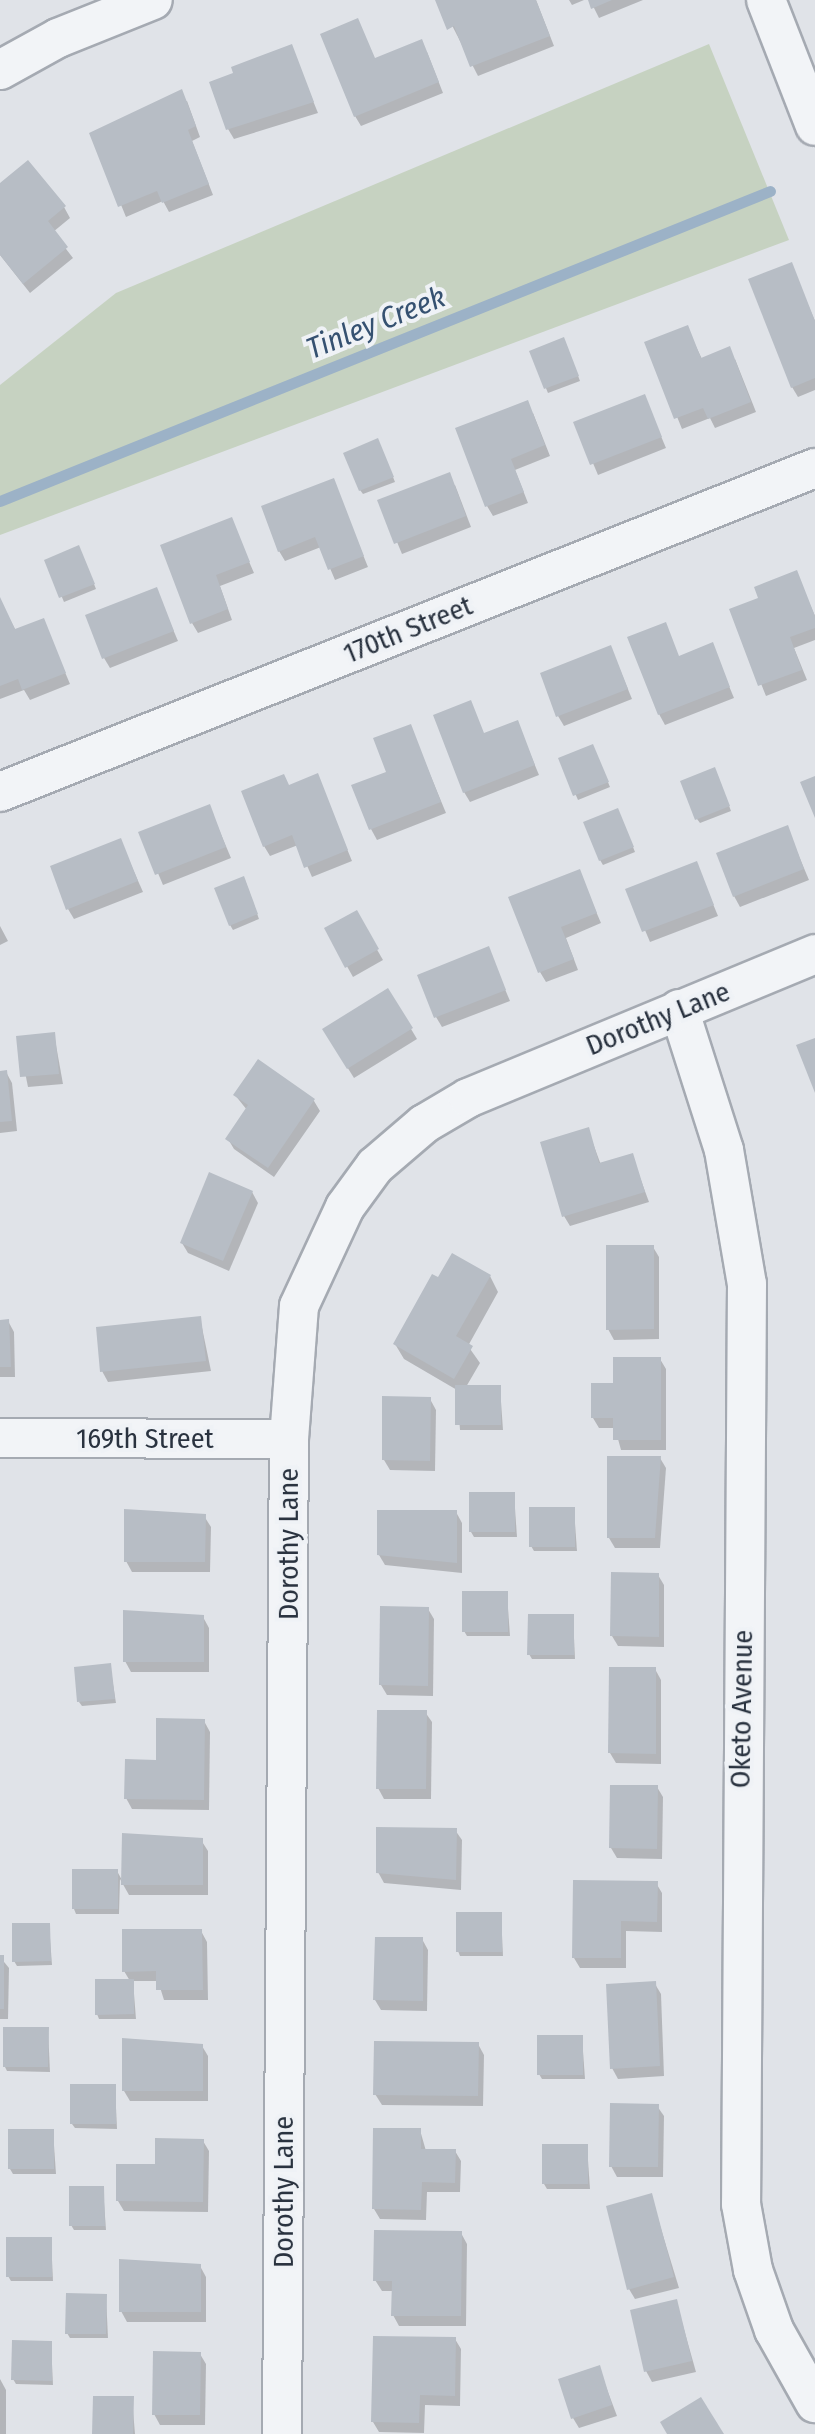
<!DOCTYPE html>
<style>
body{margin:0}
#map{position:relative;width:815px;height:2434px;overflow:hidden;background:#e0e3e8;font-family:"Fira Sans Condensed",sans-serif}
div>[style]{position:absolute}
.green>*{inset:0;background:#c6d2c1}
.shadow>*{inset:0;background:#0003}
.stream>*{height:11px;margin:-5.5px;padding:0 5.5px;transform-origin:5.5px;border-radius:5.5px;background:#9cb2c7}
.building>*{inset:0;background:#b7bdc5}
.roads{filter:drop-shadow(2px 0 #a5aab2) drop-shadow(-2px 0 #a5aab2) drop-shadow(0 2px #a5aab2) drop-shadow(0 -2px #a5aab2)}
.street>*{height:38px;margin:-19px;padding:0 19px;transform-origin:19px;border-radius:19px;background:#f2f4f7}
span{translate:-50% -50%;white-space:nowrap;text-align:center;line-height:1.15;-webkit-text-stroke:8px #eff2f6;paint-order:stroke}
.street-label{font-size:28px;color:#29323f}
.water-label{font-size:30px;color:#355171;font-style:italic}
</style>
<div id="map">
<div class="green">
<div style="clip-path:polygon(709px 44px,789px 240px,0 535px,0 385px,116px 293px)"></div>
</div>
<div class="shadow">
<div style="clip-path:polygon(439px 0,536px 0,554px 46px,478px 76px)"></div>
<div style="clip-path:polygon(569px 0,584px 0,572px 5px)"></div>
<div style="clip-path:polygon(590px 0,643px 0,599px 18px)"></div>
<div style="clip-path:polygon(358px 21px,375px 60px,427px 52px,443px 93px,361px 126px,355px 116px)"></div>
<div style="clip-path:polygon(291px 47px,318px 113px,234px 139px,228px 129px)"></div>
<div style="clip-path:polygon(187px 101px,200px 137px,192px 141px,213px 195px,169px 212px,163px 201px,126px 217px,92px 134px)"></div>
<div style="clip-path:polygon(0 185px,64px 207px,70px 218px,53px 232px,73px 258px,30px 293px,0 255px)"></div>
<div style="clip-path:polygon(791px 265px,815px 321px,815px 390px,798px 397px,792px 387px)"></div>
<div style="clip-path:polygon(687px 328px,702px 359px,735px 359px,756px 412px,715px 428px,710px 418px,682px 429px,647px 343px)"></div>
<div style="clip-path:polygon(566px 344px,580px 381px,548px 393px,531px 353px)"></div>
<div style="clip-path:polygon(644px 396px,666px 448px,598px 475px,576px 423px)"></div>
<div style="clip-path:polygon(533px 413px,550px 456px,515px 470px,528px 503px,493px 516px,487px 506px)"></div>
<div style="clip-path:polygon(380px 445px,395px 482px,363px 494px,360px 490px)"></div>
<div style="clip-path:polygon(333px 481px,368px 567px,335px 580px,321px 547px,285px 561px,279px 551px)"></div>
<div style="clip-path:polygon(455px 485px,471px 527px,402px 554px,380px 501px)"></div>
<div style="clip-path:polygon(231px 520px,254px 573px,220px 586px,232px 620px,198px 633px,192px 623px)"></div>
<div style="clip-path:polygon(81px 552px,96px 589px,64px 602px,47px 561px)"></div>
<div style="clip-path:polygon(796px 573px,815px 616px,815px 640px,794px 648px,807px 680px,766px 696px,731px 610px,761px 599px)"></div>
<div style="clip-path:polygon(156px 590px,178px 641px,110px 668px,104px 658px)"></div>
<div style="clip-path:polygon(0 600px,16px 631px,43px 620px,70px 684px,30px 700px,24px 690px,0 699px)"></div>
<div style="clip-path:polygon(712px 645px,734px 698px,665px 725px,659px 714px,680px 658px)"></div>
<div style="clip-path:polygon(611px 648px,632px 699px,564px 726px,558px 716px)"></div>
<div style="clip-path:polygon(517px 722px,539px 775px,470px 802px,464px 792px,485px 735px)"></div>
<div style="clip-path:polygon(410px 726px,446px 813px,377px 840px,371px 829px)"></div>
<div style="clip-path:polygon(595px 751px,610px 787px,578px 800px,560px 759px)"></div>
<div style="clip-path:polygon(717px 774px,731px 811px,700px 823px,697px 819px)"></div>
<div style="clip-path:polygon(317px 776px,352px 861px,312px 877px,298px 845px,270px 856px,264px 846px,289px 787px)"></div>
<div style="clip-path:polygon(209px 806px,231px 858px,163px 885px,141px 833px)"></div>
<div style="clip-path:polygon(620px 815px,635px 852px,603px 865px,600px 860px)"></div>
<div style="clip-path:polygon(787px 828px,809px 880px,740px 907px,734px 896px)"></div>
<div style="clip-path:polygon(120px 840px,143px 892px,74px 919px,68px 909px)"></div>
<div style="clip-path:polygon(696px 863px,718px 916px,650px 942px,628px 890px)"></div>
<div style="clip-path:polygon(579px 872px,601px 923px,566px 938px,578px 970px,546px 982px,540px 972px)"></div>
<div style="clip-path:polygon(246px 883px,259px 919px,233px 930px,230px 925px)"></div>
<div style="clip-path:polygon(356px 913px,383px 960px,353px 977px,326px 929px)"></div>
<div style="clip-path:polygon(0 926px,8px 941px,0 945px)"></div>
<div style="clip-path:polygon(488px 949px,510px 1001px,442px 1027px,436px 1017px)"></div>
<div style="clip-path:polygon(388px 990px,417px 1039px,354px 1078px,324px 1030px)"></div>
<div style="clip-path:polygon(54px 1034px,63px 1084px,28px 1087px,18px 1038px)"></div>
<div style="clip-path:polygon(258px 1062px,314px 1101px,320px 1111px,274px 1177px,234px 1149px,228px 1139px,247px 1110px,235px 1095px)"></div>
<div style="clip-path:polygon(6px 1072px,12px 1083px,17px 1131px,0 1133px,0 1073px)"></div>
<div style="clip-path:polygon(588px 1130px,601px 1165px,632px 1156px,649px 1202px,570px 1226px,564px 1216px)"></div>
<div style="clip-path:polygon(252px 1192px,258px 1203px,229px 1271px,188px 1253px,182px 1243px)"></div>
<div style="clip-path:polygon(653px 1247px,659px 1257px,659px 1339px,614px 1340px,608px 1329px)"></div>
<div style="clip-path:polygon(490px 1276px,498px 1292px,468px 1346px,480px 1363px,466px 1387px,500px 1387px,503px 1430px,460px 1430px,457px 1390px,404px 1359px,395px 1344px,439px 1280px)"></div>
<div style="clip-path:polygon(200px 1318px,211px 1371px,108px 1382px,102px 1371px)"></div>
<div style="clip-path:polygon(8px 1321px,14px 1332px,15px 1377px,0 1377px,0 1322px)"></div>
<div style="clip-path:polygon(660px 1359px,666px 1369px,666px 1450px,621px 1450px,615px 1428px,599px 1428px,593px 1418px)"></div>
<div style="clip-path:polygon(430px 1399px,436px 1410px,435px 1471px,390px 1470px,384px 1460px)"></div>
<div style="clip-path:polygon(660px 1458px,666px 1468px,660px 1548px,615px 1548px,609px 1538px)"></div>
<div style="clip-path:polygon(514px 1494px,517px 1537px,474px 1537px,471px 1532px)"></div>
<div style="clip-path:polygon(574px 1509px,577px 1551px,534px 1551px,531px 1546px)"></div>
<div style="clip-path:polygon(456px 1512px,462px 1523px,462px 1573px,385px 1565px,379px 1555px)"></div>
<div style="clip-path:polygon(204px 1516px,211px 1527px,210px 1572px,132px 1572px,126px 1561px)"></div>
<div style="clip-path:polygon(658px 1575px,664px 1585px,664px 1647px,618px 1646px,612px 1636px)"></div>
<div style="clip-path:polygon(507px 1594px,510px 1636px,467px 1636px,464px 1631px)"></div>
<div style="clip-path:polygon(428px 1609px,434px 1619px,433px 1696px,387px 1695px,381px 1685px)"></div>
<div style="clip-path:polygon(573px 1616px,575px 1659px,532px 1659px,529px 1654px)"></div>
<div style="clip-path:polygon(203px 1617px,209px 1628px,209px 1672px,131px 1672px,125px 1661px)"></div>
<div style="clip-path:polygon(110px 1665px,116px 1703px,82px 1706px,79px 1702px)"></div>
<div style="clip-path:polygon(655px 1669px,661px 1680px,661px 1764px,616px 1763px,610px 1753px)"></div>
<div style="clip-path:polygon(425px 1712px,432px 1722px,431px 1799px,384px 1799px,378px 1788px)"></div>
<div style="clip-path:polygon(204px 1721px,210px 1732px,209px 1810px,132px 1809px,126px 1798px)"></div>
<div style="clip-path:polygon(657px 1787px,663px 1797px,662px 1859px,617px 1858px,611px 1848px)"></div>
<div style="clip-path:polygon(455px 1830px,462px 1840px,461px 1890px,384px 1883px,378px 1872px)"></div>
<div style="clip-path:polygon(201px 1840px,208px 1851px,208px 1895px,129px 1895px,120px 1879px,119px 1914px,76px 1914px,74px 1909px,117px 1871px,123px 1882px)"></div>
<div style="clip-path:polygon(656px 1883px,662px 1893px,662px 1932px,626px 1931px,626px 1968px,580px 1968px,574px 1958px)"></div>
<div style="clip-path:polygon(501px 1914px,503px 1956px,460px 1956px,458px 1951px)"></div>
<div style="clip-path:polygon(49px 1925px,52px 1965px,17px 1966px,14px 1961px)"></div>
<div style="clip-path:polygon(201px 1931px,207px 1942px,208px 2000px,164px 2000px,158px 1981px,133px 1981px,136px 2019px,99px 2019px,97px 2014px,130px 1981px,124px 1971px)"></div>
<div style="clip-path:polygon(422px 1939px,428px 1950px,427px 2011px,381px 2010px,375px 2000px)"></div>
<div style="clip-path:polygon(0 1957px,9px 1968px,8px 2019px,0 2019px)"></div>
<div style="clip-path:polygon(655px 1984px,661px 1994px,664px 2076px,618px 2079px,612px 2068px)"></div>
<div style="clip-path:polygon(48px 2029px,50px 2072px,7px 2071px,5px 2067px)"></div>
<div style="clip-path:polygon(582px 2037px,585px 2079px,542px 2079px,539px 2074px)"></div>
<div style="clip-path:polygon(478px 2044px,484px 2055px,483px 2106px,382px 2105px,375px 2094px)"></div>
<div style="clip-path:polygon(202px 2046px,208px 2056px,208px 2101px,130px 2101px,124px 2091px)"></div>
<div style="clip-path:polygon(115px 2086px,117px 2129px,75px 2128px,72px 2124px)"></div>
<div style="clip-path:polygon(657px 2106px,664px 2116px,663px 2177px,617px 2177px,611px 2166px)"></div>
<div style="clip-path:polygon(420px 2130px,426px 2151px,455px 2151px,461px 2161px,460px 2192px,427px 2192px,426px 2220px,380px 2219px,374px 2209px)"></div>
<div style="clip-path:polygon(53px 2131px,56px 2174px,13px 2174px,10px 2169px)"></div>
<div style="clip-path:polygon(203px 2141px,209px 2151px,208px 2212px,124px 2211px,118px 2201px,157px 2166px)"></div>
<div style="clip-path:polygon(587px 2146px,590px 2189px,547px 2189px,544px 2184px)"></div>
<div style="clip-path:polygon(103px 2188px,106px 2230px,74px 2230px,71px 2225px)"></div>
<div style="clip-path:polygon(651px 2196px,679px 2288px,635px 2299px,629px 2289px)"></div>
<div style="clip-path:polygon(461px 2233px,467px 2244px,466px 2326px,399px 2326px,393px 2315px,393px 2291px,382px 2291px,375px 2280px)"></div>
<div style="clip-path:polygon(51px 2239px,53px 2281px,11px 2281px,8px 2276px)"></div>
<div style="clip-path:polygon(200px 2266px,206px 2277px,206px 2322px,127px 2322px,121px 2311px)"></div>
<div style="clip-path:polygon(106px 2296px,108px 2338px,70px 2338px,67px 2333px)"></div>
<div style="clip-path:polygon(676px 2301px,696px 2372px,652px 2382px,646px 2371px)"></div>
<div style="clip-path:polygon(455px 2339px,461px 2349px,460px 2406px,425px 2405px,424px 2433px,379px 2432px,373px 2422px)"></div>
<div style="clip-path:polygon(51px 2343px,53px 2385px,16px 2384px,13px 2379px)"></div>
<div style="clip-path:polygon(200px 2354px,206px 2364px,205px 2425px,160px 2425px,154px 2414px)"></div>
<div style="clip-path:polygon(599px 2368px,617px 2416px,579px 2428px,573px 2418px)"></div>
<div style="clip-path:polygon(0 2379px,6px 2390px,6px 2434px,0 2434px)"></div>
<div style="clip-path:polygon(132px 2398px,135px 2434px,94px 2434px)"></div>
</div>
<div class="stream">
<div style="left:0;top:501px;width:830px;rotate:-21.93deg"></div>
</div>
<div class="building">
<div style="clip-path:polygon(435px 0,536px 0,550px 36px,470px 67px,454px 26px,447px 30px)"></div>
<div style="clip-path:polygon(588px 0,612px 0,591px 9px)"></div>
<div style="clip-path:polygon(358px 18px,375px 58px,422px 39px,439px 82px,354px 117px,320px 34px)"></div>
<div style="clip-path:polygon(292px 44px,314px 102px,226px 130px,209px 82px,233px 73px,231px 67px)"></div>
<div style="clip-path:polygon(182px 89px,196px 126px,188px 130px,209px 184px,162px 203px,157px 191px,118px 207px,89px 133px)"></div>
<div style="clip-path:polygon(28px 160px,66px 206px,48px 221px,68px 247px,23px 284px,0 255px,0 183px)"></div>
<div style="clip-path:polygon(792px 262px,815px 321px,815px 378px,791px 388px,748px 279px)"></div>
<div style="clip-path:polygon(688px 325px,701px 358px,730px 346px,751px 402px,708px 419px,703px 408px,674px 419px,644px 342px)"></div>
<div style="clip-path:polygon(564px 337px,579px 376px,544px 389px,529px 351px)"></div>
<div style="clip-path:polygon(645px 394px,662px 437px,590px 465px,573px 422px)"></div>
<div style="clip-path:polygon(528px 400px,545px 445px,511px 459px,524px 492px,485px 507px,455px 428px)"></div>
<div style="clip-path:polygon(378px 438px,394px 477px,359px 491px,343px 453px)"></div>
<div style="clip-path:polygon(450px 472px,466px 516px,394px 544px,377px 500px)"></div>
<div style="clip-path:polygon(334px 478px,364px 556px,328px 570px,315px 537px,278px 552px,261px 506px)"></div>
<div style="clip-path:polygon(232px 517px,250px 562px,216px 575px,228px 609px,190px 624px,160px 545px)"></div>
<div style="clip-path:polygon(79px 545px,95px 584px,59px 598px,44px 560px)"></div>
<div style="clip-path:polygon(797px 570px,815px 616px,815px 628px,790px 637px,802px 670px,758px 686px,729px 609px,758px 598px,754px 587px)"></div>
<div style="clip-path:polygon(157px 587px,174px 631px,102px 659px,85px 615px)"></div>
<div style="clip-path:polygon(0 597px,15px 629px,44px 618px,66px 673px,22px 690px,18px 679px,0 686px)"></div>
<div style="clip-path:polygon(666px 622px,679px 656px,713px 642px,730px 687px,658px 715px,627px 637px)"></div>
<div style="clip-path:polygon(611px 645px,628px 689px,556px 717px,540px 673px)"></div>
<div style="clip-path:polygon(471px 700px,484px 733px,518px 720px,535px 765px,463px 793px,433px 715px)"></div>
<div style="clip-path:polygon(411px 724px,441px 802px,369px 830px,351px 785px,386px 772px,373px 738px)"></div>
<div style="clip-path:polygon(593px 744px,609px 782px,573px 796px,558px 758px)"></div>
<div style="clip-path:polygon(715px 767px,730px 806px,695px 820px,680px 781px)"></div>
<div style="clip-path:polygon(318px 773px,348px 850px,304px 868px,292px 835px,263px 847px,241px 791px,284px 774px,289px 785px)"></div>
<div style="clip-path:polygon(815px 776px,815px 818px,800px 782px)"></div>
<div style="clip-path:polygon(210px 804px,226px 847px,155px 875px,138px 832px)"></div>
<div style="clip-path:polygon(618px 808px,634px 847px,599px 861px,583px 822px)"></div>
<div style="clip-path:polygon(788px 825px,804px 869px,733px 897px,716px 853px)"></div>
<div style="clip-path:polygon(121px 838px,138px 881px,66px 910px,50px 866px)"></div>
<div style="clip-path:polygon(697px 861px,714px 905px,642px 932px,625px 889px)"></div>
<div style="clip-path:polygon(580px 869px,597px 913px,561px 927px,574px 959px,538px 973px,508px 897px)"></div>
<div style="clip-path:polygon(244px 876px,258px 914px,229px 926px,214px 888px)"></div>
<div style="clip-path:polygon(357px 910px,379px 949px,345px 968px,324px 928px)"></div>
<div style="clip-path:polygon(489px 946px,506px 990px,434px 1018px,417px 975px)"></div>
<div style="clip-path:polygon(388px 988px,413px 1028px,347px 1069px,322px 1029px)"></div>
<div style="clip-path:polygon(55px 1032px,59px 1074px,20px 1077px,16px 1036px)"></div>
<div style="clip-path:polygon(815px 1038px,815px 1093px,796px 1045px)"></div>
<div style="clip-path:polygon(258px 1059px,315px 1099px,268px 1168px,225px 1139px,248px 1105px,233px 1095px)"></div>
<div style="clip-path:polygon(7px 1070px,12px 1121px,0 1122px,0 1071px)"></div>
<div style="clip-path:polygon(589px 1127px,599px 1163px,633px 1153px,645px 1192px,562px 1217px,540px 1142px)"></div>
<div style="clip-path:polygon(209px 1172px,253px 1191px,223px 1261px,180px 1243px)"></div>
<div style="clip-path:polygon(606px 1245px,654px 1245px,654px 1329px,606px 1330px)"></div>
<div style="clip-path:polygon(452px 1253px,491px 1275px,456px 1336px,473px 1346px,454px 1379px,393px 1344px,432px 1274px,438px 1277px)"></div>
<div style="clip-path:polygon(201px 1316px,206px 1361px,100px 1372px,96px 1327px)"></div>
<div style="clip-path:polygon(9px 1319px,11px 1367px,0 1367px,0 1320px)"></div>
<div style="clip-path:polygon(613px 1357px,661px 1357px,661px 1440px,613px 1440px,613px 1418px,591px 1418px,591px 1383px,613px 1383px)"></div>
<div style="clip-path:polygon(455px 1385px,501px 1385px,501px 1425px,455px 1425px)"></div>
<div style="clip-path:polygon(382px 1396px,431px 1397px,430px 1461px,382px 1460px)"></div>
<div style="clip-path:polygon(607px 1456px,661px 1456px,655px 1538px,607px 1538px)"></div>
<div style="clip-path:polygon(469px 1492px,515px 1492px,515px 1532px,469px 1532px)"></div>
<div style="clip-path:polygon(529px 1507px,575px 1507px,575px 1547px,529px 1547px)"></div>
<div style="clip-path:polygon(124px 1509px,206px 1514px,205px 1562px,124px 1562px)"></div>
<div style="clip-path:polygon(377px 1510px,457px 1510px,457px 1563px,377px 1555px)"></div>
<div style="clip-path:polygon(611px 1572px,659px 1573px,659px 1637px,610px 1636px)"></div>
<div style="clip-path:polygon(462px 1591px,508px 1591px,508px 1632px,462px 1632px)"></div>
<div style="clip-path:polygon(380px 1606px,429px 1607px,428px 1686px,379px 1685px)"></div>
<div style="clip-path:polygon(123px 1610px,204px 1615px,204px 1662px,123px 1662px)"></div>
<div style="clip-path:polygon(528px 1614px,574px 1614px,574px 1655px,527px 1655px)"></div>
<div style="clip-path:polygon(111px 1663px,115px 1699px,77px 1702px,74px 1667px)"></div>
<div style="clip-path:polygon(609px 1667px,656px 1667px,656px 1754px,608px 1753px)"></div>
<div style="clip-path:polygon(377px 1710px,427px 1710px,426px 1789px,376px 1789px)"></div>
<div style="clip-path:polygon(156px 1718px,205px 1719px,204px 1800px,124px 1799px,125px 1759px,156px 1760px)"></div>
<div style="clip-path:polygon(610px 1785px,658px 1785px,657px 1849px,609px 1848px)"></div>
<div style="clip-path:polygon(376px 1827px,457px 1828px,456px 1880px,376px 1873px)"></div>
<div style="clip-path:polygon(122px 1833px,203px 1838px,203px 1885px,121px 1885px)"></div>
<div style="clip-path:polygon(72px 1869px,118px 1869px,118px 1909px,72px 1909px)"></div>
<div style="clip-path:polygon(573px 1880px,658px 1881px,657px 1922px,621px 1921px,621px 1958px,572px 1958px)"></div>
<div style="clip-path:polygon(456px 1912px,502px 1912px,502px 1952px,456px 1952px)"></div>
<div style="clip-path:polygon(12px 1923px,50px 1923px,51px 1961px,12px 1962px)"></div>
<div style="clip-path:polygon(122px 1929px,202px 1929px,203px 1990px,156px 1990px,156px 1971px,122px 1972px)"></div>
<div style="clip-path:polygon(375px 1937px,423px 1937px,423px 2001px,373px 2000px)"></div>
<div style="clip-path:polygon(0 1955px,4px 1955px,4px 2009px,0 2009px)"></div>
<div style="clip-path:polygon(95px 1979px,134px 1979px,134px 2014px,95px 2015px)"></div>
<div style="clip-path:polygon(656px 1981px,660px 2066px,610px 2069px,606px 1984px)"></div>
<div style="clip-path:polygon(3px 2027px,49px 2027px,48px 2067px,3px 2067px)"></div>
<div style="clip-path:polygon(537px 2035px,583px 2035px,583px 2075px,537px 2075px)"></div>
<div style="clip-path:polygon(122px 2038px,203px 2044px,203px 2091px,122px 2091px)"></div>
<div style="clip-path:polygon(374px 2041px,479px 2042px,478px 2096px,373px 2095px)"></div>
<div style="clip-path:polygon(70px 2084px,116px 2084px,116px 2124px,70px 2124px)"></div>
<div style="clip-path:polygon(610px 2103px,659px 2104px,658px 2167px,609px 2167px)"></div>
<div style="clip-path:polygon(373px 2128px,421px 2128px,421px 2149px,456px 2149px,455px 2183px,422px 2182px,421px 2210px,372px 2209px)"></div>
<div style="clip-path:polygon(8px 2129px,54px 2129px,54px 2169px,8px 2169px)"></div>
<div style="clip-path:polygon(155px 2138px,204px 2139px,203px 2202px,116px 2201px,116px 2164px,155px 2164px)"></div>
<div style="clip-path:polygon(542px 2144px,588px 2144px,588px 2184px,542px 2184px)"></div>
<div style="clip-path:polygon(69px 2186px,104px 2186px,105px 2226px,69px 2226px)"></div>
<div style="clip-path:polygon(652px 2193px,674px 2277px,627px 2290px,606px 2206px)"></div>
<div style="clip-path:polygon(374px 2230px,462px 2231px,461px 2316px,391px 2316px,392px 2281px,373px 2281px)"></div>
<div style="clip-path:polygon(6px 2237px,52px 2237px,52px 2277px,6px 2277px)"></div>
<div style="clip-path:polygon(119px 2259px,201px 2264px,201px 2312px,119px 2312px)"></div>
<div style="clip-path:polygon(66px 2293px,107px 2294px,106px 2334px,65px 2334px)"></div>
<div style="clip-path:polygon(677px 2299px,692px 2361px,644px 2372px,630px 2310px)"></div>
<div style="clip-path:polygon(373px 2336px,456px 2337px,455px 2396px,420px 2395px,419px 2423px,371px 2422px)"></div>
<div style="clip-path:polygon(12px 2340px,52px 2341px,52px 2381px,11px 2380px)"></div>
<div style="clip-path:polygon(153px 2351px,201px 2352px,200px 2415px,152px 2415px)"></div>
<div style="clip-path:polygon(600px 2365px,612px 2405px,571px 2419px,558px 2379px)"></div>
<div style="clip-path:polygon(93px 2396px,134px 2396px,133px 2434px,92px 2434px)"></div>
<div style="clip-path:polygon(701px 2397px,724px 2434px,667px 2434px,660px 2422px)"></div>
</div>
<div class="roads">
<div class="street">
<div style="left:766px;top:0;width:135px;rotate:68.7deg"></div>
<div style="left:0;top:70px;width:66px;rotate:-28.9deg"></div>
<div style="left:58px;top:38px;width:102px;rotate:-21.8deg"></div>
<div style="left:0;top:792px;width:877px;rotate:-21.68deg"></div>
<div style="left:679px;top:1009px;width:148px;rotate:72.3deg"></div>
<div style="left:724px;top:1150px;width:136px;rotate:80.3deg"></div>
<div style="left:747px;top:1284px;width:920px;rotate:90.37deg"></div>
<div style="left:741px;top:2204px;width:67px;rotate:79.7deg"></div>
<div style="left:753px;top:2270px;width:64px;rotate:70.7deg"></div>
<div style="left:774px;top:2330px;width:84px;rotate:60.7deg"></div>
<div style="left:0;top:1438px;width:289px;rotate:0.2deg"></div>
<div style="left:282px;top:2434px;width:995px;rotate:-89.6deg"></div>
<div style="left:289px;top:1439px;width:133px;rotate:-85.7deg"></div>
<div style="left:299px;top:1306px;width:109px;rotate:-65.1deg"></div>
<div style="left:345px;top:1207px;width:51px;rotate:-53.8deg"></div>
<div style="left:375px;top:1166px;width:65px;rotate:-40.6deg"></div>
<div style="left:424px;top:1124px;width:51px;rotate:-30.6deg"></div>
<div style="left:468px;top:1098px;width:376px;rotate:-22.5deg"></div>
</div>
</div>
<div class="street-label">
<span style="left:408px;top:630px;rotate:-22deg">170th Street</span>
<span style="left:658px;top:1019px;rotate:-22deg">Dorothy Lane</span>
<span style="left:145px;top:1439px">169th Street</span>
<span style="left:289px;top:1544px;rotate:-90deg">Dorothy Lane</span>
<span style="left:742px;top:1709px;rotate:-89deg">Oketo Avenue</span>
<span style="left:284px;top:2192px;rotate:-90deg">Dorothy Lane</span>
</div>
<div class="water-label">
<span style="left:376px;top:323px;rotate:-22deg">Tinley Creek</span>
</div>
</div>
